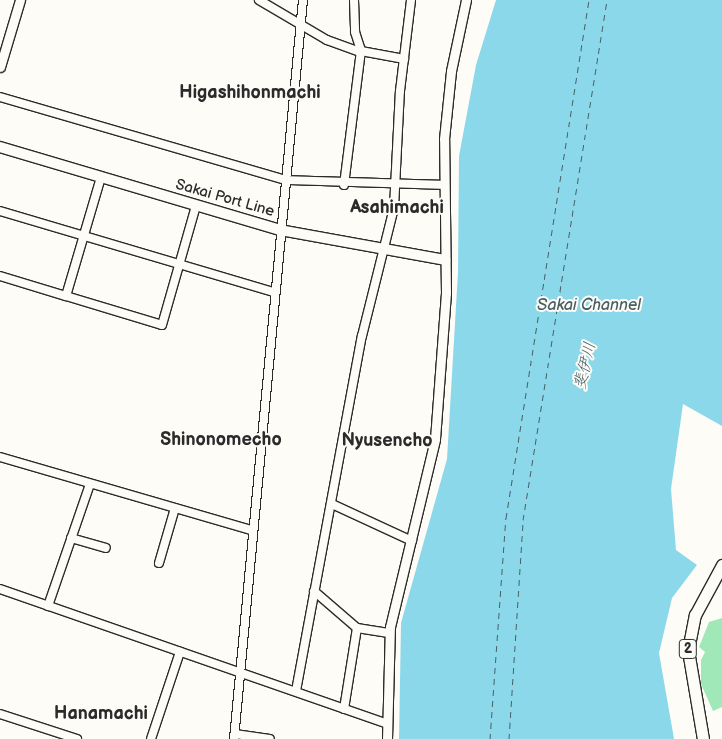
<!DOCTYPE html>
<meta charset="utf-8">
<style>
body{margin:0}
#map{position:relative;width:722px;height:739px;overflow:hidden;background:#fdfcf7;font-family:"Balsamiq Sans","Klee One",sans-serif}
div>[style]{position:absolute}
.green>*{inset:0;background:#a0e8b7}
.water>*{inset:0;background:#8cd8eb}
.ferry>*{height:1px;margin-top:-0.5px;transform-origin:0;background:repeating-linear-gradient(90deg,#485f65 0 6px,transparent 0 11px)}
.roads{filter:drop-shadow(1px 0 #2b2b2b) drop-shadow(-1px 0 #2b2b2b) drop-shadow(0 1px #2b2b2b) drop-shadow(0 -1px #2b2b2b)}
.minor>*{height:8px;margin:-4px;padding:0 4px;transform-origin:4px;border-radius:4px;background:#fdfcf7}
.tertiary>*{height:9px;margin:-4.5px;padding:0 4.5px;transform-origin:4.5px;border-radius:4.5px;background:#fdfcf7}
.secondary>*{height:10px;margin:-5px;padding:0 5px;transform-origin:5px;border-radius:5px;background:#fdfcf7}
.primary>*{height:11px;margin:-5.5px;padding:0 5.5px;transform-origin:5.5px;border-radius:5.5px;background:#fdfcf7}
span{translate:-50% -50%;white-space:nowrap;text-align:center;line-height:1.15;-webkit-text-stroke:4px #fdfcf7;paint-order:stroke}
.shield-label span{padding:1px 4px;background:#fdfcf7;border:1px solid;border-radius:4px;-webkit-text-stroke-width:0}
.shield-label{font-size:14px;color:#2b2b2b;font-weight:700}
.street-label{font-size:15px;color:#2b2b2b}
.water-label{font-size:16px;color:#485f65;font-style:italic}
.quarter-label{font-size:18px;color:#2b2b2b;font-weight:700}
</style>
<div id="map">
<div class="green">
<div style="clip-path:polygon(722px 618px,722px 707px,713px 711px,701px 684px,701px 660px,705px 652px,699px 647px,709px 622px)"></div>
</div>
<div class="water">
<div style="clip-path:polygon(496px 0,722px 0,722px 426px,683px 404px,671px 489px,676px 550px,697px 565px,672px 598px,659px 653px,674px 739px,399px 739px,401px 623px,447px 459px,458px 272px,459px 156px,476px 65px)"></div>
</div>
<div class="ferry">
<div style="left:490px;top:739px;width:222px;rotate:-85.9deg"></div>
<div style="left:506px;top:518px;width:525px;rotate:-80.9deg"></div>
<div style="left:509px;top:739px;width:219px;rotate:-86.3deg"></div>
<div style="left:523px;top:520px;width:527px;rotate:-80.82deg"></div>
</div>
<div class="roads">
<div class="minor">
<div style="left:259px;top:0;width:79px;rotate:30.5deg"></div>
<div style="left:327px;top:40px;width:33px;rotate:20deg"></div>
<div style="left:354px;top:0;width:32px;rotate:88deg"></div>
<div style="left:355px;top:32px;width:20px;rotate:72deg"></div>
<div style="left:0;top:97px;width:297px;rotate:16.2deg"></div>
<div style="left:285px;top:180px;width:158px;rotate:1.8deg"></div>
<div style="left:344px;top:185px;width:135px;rotate:-82.8deg"></div>
<div style="left:361px;top:51px;width:44px;rotate:10.5deg"></div>
<div style="left:0;top:211px;width:286px;rotate:16.5deg"></div>
<div style="left:0;top:276px;width:69px;rotate:16.9deg"></div>
<div style="left:66px;top:296px;width:124px;rotate:-73.6deg"></div>
<div style="left:66px;top:296px;width:100px;rotate:16.8deg"></div>
<div style="left:162px;top:325px;width:124px;rotate:-74.1deg"></div>
<div style="left:0;top:457px;width:261px;rotate:16.2deg"></div>
<div style="left:332px;top:504px;width:88px;rotate:24.8deg"></div>
<div style="left:71px;top:538px;width:36px;rotate:16deg"></div>
<div style="left:159px;top:563px;width:57px;rotate:-73.8deg"></div>
<div style="left:0;top:589px;width:410px;rotate:19.2deg"></div>
<div style="left:314px;top:591px;width:57px;rotate:40.7deg"></div>
<div style="left:48px;top:606px;width:129px;rotate:-71deg"></div>
<div style="left:296px;top:691px;width:361px;rotate:-79.5deg"></div>
<div style="left:362px;top:336px;width:132px;rotate:-76deg"></div>
<div style="left:394px;top:208px;width:117px;rotate:-87.1deg"></div>
<div style="left:400px;top:91px;width:92px;rotate:-83.1deg"></div>
<div style="left:344px;top:709px;width:82px;rotate:-80.9deg"></div>
<div style="left:357px;top:628px;width:32px;rotate:9deg"></div>
<div style="left:0;top:714px;width:81px;rotate:18deg"></div>
<div style="left:235px;top:734px;width:35px;rotate:8deg"></div>
<div style="left:151px;top:739px;width:92px;rotate:-71.6deg"></div>
<div style="left:234px;top:739px;width:742px;rotate:-84.67deg"></div>
</div>
<div class="tertiary">
<div style="left:0;top:67px;width:70px;rotate:-73.4deg"></div>
<div style="left:387px;top:739px;width:112px;rotate:-88.5deg"></div>
<div style="left:390px;top:627px;width:193px;rotate:-76.5deg"></div>
<div style="left:435px;top:439px;width:146px;rotate:-85.7deg"></div>
<div style="left:446px;top:293px;width:154px;rotate:-90.7deg"></div>
<div style="left:444px;top:139px;width:68px;rotate:-84.1deg"></div>
<div style="left:451px;top:71px;width:73px;rotate:-78.1deg"></div>
</div>
<div class="secondary">
<div style="left:0;top:147px;width:292px;rotate:16.5deg"></div>
<div style="left:280px;top:230px;width:168px;rotate:10.3deg"></div>
</div>
<div class="primary">
<div style="left:703px;top:739px;width:90px;rotate:-99.6deg"></div>
<div style="left:688px;top:650px;width:36px;rotate:-79deg"></div>
<div style="left:695px;top:615px;width:57px;rotate:-61.6deg"></div>
</div>
</div>
<div class="shield-label">
<span style="left:688px;top:649px">2</span>
</div>
<div class="street-label">
<span style="left:225px;top:198px;rotate:16deg">Sakai Port Line</span>
</div>
<div class="water-label">
<span style="left:589px;top:306px">Sakai Channel</span>
<span style="left:586px;top:366px;rotate:-77deg">斐伊川</span>
</div>
<div class="quarter-label">
<span style="left:250px;top:93px">Higashihonmachi</span>
<span style="left:397px;top:208px">Asahimachi</span>
<span style="left:221px;top:440px">Shinonomecho</span>
<span style="left:387px;top:441px">Nyusencho</span>
<span style="left:101px;top:714px">Hanamachi</span>
</div>
</div>
